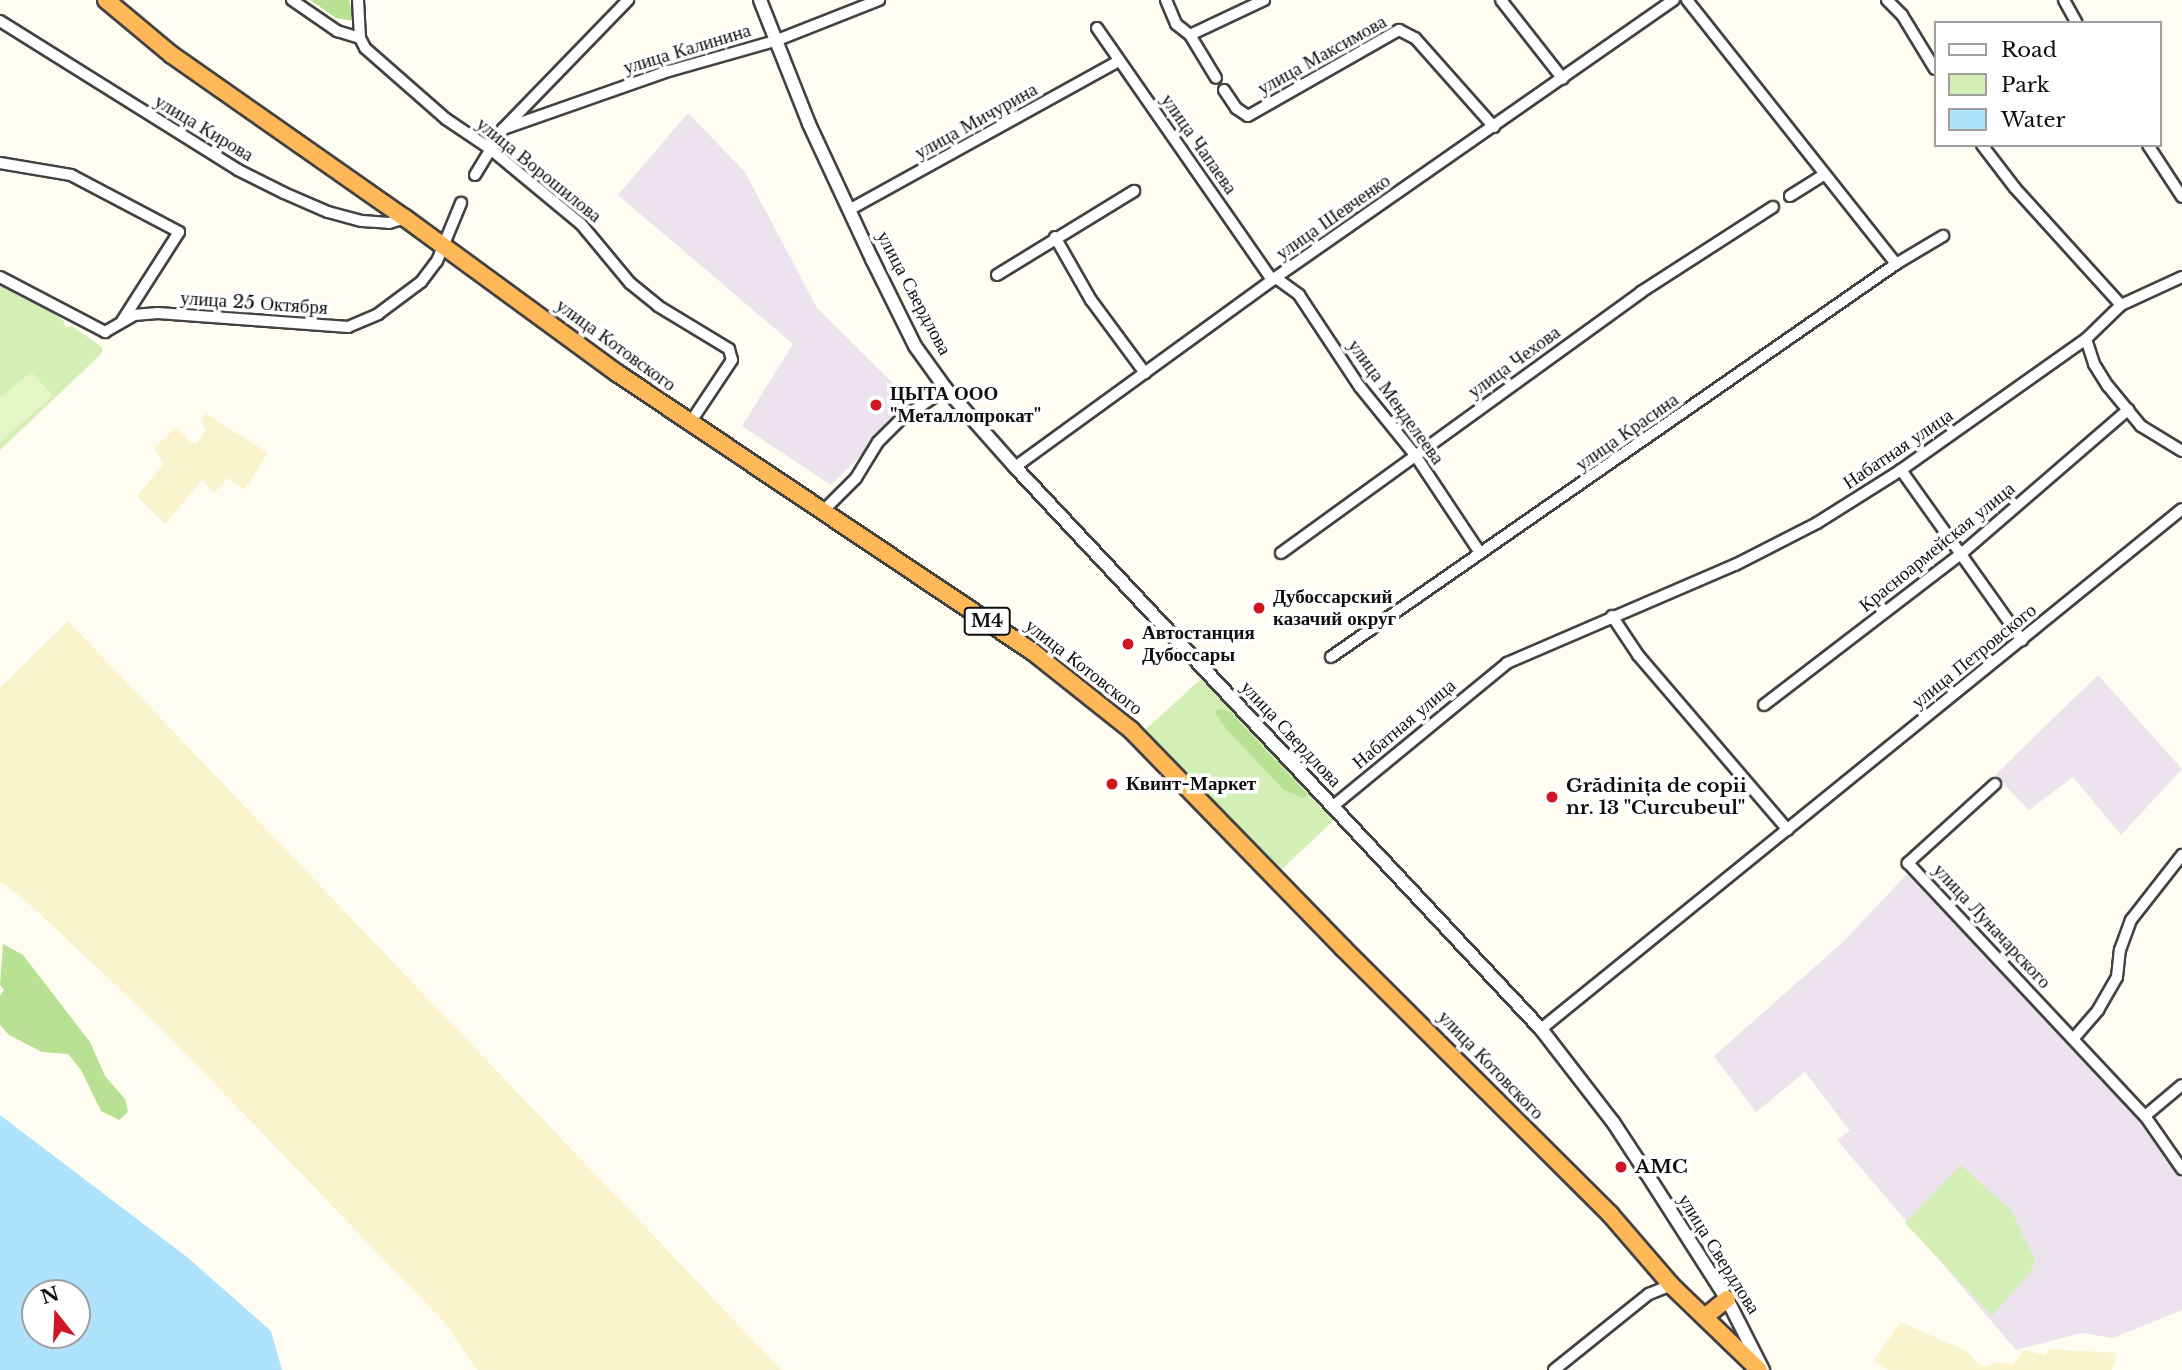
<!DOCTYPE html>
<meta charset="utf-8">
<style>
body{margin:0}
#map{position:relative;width:2182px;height:1370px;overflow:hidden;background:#fffcf1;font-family:"Libre Baskerville",serif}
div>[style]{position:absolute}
.industrial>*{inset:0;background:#ede3ee}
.farmland>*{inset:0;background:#f9f4cd}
.green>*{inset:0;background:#d4efb6}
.forest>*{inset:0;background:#b8e193}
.pitch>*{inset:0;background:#e6f5c8}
.water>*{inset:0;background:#afe2fd}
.roads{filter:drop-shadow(2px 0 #424242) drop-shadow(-2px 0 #424242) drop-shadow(0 2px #424242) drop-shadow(0 -2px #424242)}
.minor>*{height:10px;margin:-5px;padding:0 5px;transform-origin:5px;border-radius:5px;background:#fff}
.tertiary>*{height:12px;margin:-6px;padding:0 6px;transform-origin:6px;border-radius:6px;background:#fff}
.trunk>*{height:16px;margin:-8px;padding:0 8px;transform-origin:8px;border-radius:8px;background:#ffb858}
.dots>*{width:19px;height:19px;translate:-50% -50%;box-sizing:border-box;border:4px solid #fff;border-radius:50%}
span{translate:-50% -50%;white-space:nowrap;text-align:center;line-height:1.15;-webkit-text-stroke:7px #fff;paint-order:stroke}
.shield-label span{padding:2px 5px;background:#fff;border:2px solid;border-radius:5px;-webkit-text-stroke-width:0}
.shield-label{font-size:18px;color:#0f0f0f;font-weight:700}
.street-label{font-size:19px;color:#0f0f0f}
.poi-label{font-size:19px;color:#0f0f0f;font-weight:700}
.left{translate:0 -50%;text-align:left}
.legend{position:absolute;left:1934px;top:21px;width:228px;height:126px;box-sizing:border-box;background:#fff;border:2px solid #9f9f9f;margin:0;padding:9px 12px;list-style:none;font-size:21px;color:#0f0f0f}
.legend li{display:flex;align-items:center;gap:14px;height:35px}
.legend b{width:35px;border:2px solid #9f9f9f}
.north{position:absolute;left:21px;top:1279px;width:70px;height:70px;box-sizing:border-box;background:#fff;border:2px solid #9f9f9f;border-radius:50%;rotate:342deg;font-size:19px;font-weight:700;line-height:28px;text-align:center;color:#0f0f0f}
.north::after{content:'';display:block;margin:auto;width:24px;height:32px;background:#cf1724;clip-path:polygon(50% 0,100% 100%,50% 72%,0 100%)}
</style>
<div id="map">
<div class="industrial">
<div style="clip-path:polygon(688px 113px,745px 172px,817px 308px,905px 395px,900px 416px,831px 485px,742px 426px,793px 344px,618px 195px)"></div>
<div style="clip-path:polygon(2098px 675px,2182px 769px,2121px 835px,2073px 777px,2029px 810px,1995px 775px)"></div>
<div style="clip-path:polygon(1909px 872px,2136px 1117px,2182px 1178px,2182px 1310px,2113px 1338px,2082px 1333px,2016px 1350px,1837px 1140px,1850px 1131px,1805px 1072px,1756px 1112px,1714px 1056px,1843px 942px)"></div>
</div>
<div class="farmland">
<div style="clip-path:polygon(205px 413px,268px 453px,244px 490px,228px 478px,214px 493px,202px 480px,165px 524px,137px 496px,164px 464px,154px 448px,176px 427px,189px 441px,196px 444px,206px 430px,201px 422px)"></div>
<div style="clip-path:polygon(68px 621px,652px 1234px,781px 1370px,477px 1370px,445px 1323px,161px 1028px,22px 897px,0 882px,0 688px)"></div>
<div style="clip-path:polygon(1901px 1322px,1966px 1351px,1980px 1365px,1987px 1367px,1994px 1362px,2013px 1364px,2024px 1350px,2045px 1355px,2050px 1349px,2117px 1353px,2112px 1370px,1888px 1370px,1873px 1361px)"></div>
</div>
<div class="green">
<div style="clip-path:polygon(0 281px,41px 304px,64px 321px,65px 327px,72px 326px,103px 348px,101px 354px,0 450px)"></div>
<div style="clip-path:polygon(1202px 678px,1334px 820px,1280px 871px,1145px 730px)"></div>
<div style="clip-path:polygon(1961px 1165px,2011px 1210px,2035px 1260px,2032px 1270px,1992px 1316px,1905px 1223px)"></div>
</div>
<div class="forest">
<div style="clip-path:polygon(310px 0,349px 0,354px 21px,336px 18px)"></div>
<div style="clip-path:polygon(1220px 709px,1230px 712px,1308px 795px,1303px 798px,1284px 790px,1228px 731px,1217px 716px,1215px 711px)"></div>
<div style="clip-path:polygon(3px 944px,23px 955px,90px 1042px,105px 1076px,125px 1099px,128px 1112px,119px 1120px,101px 1111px,81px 1070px,68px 1054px,42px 1052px,9px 1035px,0 1025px,0 996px,4px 990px,0 985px)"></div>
</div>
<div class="pitch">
<div style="clip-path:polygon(31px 372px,53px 396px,0 442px,0 398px)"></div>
</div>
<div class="water">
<div style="clip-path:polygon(evenodd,0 1115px,187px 1257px,271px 1331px,282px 1370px,0 1370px,0 1115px,35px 1293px,77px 1293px,77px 1335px,35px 1335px,35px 1293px)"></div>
</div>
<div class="roads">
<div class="minor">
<div style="left:292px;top:0;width:55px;rotate:34.6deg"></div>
<div style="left:337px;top:31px;width:24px;rotate:17deg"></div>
<div style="left:358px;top:0;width:38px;rotate:87deg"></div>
<div style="left:360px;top:38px;width:11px;rotate:63deg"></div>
<div style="left:365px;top:48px;width:108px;rotate:41.2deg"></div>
<div style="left:446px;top:119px;width:52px;rotate:34deg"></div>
<div style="left:489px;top:148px;width:119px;rotate:39.6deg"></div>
<div style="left:581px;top:224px;width:77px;rotate:50.3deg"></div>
<div style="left:630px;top:283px;width:36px;rotate:39deg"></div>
<div style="left:658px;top:306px;width:83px;rotate:31.2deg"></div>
<div style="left:729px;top:349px;width:11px;rotate:75deg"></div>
<div style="left:732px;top:360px;width:76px;rotate:123.7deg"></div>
<div style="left:1166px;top:0;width:26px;rotate:67deg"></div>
<div style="left:1176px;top:24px;width:18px;rotate:38deg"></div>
<div style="left:1190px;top:35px;width:50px;rotate:58.8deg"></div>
<div style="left:1501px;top:0;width:100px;rotate:51.9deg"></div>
<div style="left:1687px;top:0;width:337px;rotate:51.6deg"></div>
<div style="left:1887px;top:0;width:21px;rotate:45deg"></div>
<div style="left:1902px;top:15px;width:63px;rotate:58.6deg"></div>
<div style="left:2064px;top:0;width:26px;rotate:61deg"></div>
<div style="left:0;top:21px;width:281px;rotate:32deg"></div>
<div style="left:238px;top:170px;width:51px;rotate:26.6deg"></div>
<div style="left:284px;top:193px;width:48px;rotate:23.4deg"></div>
<div style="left:328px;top:212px;width:35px;rotate:15deg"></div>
<div style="left:362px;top:221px;width:27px;rotate:4deg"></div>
<div style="left:389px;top:223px;width:17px;rotate:-17deg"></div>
<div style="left:1097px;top:28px;width:307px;rotate:55.2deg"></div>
<div style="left:1190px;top:35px;width:82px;rotate:-25.3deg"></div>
<div style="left:1224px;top:90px;width:22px;rotate:56deg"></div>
<div style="left:1236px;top:108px;width:14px;rotate:34deg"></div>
<div style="left:1248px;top:116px;width:174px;rotate:-29.7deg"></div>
<div style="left:1399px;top:30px;width:18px;rotate:27deg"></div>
<div style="left:1415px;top:38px;width:119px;rotate:48.4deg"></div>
<div style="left:503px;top:129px;width:176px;rotate:-19.3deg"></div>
<div style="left:669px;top:71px;width:110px;rotate:-15.8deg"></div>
<div style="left:775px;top:41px;width:112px;rotate:-21.5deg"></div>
<div style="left:1982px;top:145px;width:54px;rotate:52.5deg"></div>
<div style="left:2015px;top:188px;width:158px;rotate:47.8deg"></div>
<div style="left:2148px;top:145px;width:62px;rotate:56.8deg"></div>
<div style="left:0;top:163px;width:72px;rotate:9.6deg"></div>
<div style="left:71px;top:175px;width:122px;rotate:27.8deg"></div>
<div style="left:179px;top:232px;width:106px;rotate:122.6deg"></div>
<div style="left:475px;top:175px;width:54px;rotate:-58.7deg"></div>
<div style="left:503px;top:129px;width:180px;rotate:-45.9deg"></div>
<div style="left:1790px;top:196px;width:41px;rotate:-32.2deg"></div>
<div style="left:849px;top:210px;width:308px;rotate:-28.9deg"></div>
<div style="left:1055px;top:237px;width:73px;rotate:60.3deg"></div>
<div style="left:1091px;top:300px;width:91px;rotate:53.5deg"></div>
<div style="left:997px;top:275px;width:161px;rotate:-31.5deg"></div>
<div style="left:0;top:277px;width:119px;rotate:27.6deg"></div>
<div style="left:105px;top:332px;width:34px;rotate:-30deg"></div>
<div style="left:134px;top:315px;width:24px;rotate:-5deg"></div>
<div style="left:158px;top:313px;width:191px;rotate:4.2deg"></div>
<div style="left:348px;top:327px;width:33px;rotate:-23deg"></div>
<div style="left:378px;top:314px;width:54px;rotate:-36.7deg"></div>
<div style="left:421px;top:282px;width:26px;rotate:-53deg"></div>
<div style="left:437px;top:261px;width:63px;rotate:-67.5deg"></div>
<div style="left:1276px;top:278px;width:29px;rotate:36deg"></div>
<div style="left:1299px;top:295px;width:110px;rotate:56.5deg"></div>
<div style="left:1360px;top:387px;width:87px;rotate:51deg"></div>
<div style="left:1415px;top:455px;width:118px;rotate:56.4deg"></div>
<div style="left:2086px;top:339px;width:26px;rotate:72deg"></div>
<div style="left:2094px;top:364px;width:26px;rotate:58deg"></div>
<div style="left:2108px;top:386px;width:52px;rotate:50.5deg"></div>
<div style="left:2141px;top:426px;width:48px;rotate:31.4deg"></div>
<div style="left:1015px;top:467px;width:318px;rotate:-36deg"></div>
<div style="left:1272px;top:280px;width:490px;rotate:-34.9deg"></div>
<div style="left:1901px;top:470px;width:209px;rotate:54.6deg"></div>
<div style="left:824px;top:510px;width:45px;rotate:-45deg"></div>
<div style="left:856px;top:478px;width:42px;rotate:-58.6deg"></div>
<div style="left:878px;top:442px;width:33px;rotate:-45deg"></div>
<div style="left:901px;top:419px;width:54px;rotate:-33.7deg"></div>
<div style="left:1281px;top:553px;width:445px;rotate:-35.9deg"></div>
<div style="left:1641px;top:292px;width:157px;rotate:-32.8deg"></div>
<div style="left:1612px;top:616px;width:47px;rotate:56.3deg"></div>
<div style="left:1638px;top:655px;width:230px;rotate:49.4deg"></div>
<div style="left:1331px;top:657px;width:688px;rotate:-34.82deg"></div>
<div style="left:1896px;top:264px;width:55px;rotate:-30.8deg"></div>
<div style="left:1764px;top:705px;width:248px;rotate:-37.5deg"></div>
<div style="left:1961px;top:554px;width:221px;rotate:-40.8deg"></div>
<div style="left:1995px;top:784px;width:118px;rotate:137.8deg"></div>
<div style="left:1908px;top:863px;width:347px;rotate:46.9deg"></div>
<div style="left:2145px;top:1116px;width:65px;rotate:55.1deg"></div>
<div style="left:1332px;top:807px;width:227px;rotate:-39.4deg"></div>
<div style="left:1507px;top:663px;width:248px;rotate:-23.3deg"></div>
<div style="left:1735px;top:565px;width:92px;rotate:-27.1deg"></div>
<div style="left:1817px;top:523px;width:99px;rotate:-32.2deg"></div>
<div style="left:1901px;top:470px;width:227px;rotate:-35.3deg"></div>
<div style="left:2086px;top:339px;width:49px;rotate:-44.2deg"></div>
<div style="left:2121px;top:305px;width:67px;rotate:-24.7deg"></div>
<div style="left:1541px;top:1029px;width:825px;rotate:-39.05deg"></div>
<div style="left:2074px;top:1038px;width:37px;rotate:-49deg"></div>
<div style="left:2098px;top:1010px;width:38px;rotate:-60deg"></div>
<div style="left:2117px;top:977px;width:27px;rotate:-84deg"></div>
<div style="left:2120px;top:950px;width:32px;rotate:-70deg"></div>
<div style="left:2131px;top:920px;width:83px;rotate:-51.9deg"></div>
<div style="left:2145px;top:1116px;width:48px;rotate:-40deg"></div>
<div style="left:1554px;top:1370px;width:122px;rotate:-38.7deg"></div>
<div style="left:1649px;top:1294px;width:24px;rotate:-22deg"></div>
</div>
<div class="tertiary">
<div style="left:760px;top:0;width:133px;rotate:68.4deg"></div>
<div style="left:809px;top:124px;width:149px;rotate:65deg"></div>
<div style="left:872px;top:259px;width:97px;rotate:63.7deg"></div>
<div style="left:915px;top:346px;width:53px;rotate:54.2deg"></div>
<div style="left:946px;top:389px;width:104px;rotate:48.5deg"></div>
<div style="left:1015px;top:467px;width:770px;rotate:46.9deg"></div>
<div style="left:1541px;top:1029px;width:118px;rotate:52.3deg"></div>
<div style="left:1613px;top:1122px;width:62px;rotate:56.8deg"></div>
<div style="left:1647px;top:1174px;width:148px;rotate:57.4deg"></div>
<div style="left:1727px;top:1299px;width:80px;rotate:63.1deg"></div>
</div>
<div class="trunk">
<div style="left:106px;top:0;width:86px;rotate:39.8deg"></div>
<div style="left:172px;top:55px;width:284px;rotate:35deg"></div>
<div style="left:405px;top:218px;width:263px;rotate:36.2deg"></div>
<div style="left:617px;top:373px;width:501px;rotate:33.85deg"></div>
<div style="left:1033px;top:652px;width:125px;rotate:38.5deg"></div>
<div style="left:1131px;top:730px;width:304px;rotate:45.8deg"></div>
<div style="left:1343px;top:948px;width:377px;rotate:44.9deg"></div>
<div style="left:1610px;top:1214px;width:94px;rotate:49.3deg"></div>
<div style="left:1671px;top:1285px;width:122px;rotate:44deg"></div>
<div style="left:1706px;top:1316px;width:27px;rotate:-39deg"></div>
</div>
</div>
<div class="dots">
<div style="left:876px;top:405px;background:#cf1724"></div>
<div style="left:1259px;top:608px;background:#cf1724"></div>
<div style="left:1128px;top:644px;background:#cf1724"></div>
<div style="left:1112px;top:784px;background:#cf1724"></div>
<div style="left:1552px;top:797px;background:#cf1724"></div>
<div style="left:1621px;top:1167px;background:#cf1724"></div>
</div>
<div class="shield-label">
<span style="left:987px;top:621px">M4</span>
</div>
<div class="street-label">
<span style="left:687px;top:49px;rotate:-17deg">улица Калинина</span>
<span style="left:1322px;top:55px;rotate:-29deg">улица Максимова</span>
<span style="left:976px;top:121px;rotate:-29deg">улица Мичурина</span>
<span style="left:204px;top:128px;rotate:31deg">улица Кирова</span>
<span style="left:1199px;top:144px;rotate:55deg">улица Чапаева</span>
<span style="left:539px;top:170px;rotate:39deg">улица Ворошилова</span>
<span style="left:1333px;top:217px;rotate:-35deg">улица Шевченко</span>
<span style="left:914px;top:293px;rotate:62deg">улица Свердлова</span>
<span style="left:254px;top:303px;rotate:4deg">улица 25 Октября</span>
<span style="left:616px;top:345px;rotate:36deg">улица Котовского</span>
<span style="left:1514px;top:362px;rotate:-36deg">улица Чехова</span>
<span style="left:1396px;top:402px;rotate:54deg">улица Менделеева</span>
<span style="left:1627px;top:432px;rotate:-35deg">улица Красина</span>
<span style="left:1898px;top:449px;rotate:-34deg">Набатная улица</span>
<span style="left:1937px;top:547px;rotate:-39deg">Красноармейская улица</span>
<span style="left:1974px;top:656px;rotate:-39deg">улица Петровского</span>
<span style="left:1084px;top:667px;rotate:38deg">улица Котовского</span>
<span style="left:1404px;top:724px;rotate:-40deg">Набатная улица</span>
<span style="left:1291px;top:734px;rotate:47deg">улица Свердлова</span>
<span style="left:1992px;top:926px;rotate:47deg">улица Луначарского</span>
<span style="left:1491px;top:1065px;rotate:46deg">улица Котовского</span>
<span style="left:1719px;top:1254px;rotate:58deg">улица Свердлова</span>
</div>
<div class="poi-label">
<span class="left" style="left:890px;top:405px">ЦЫТА ООО<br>"Металлопрокат"</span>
<span class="left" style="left:1273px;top:608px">Дубоссарский<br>казачий округ</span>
<span class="left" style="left:1142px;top:644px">Автостанция<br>Дубоссары</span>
<span class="left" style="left:1126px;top:784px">Квинт-Маркет</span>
<span class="left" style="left:1566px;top:797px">Grădinița de copii<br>nr. 13 "Curcubeul"</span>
<span class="left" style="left:1635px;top:1167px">AMC</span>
</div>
<ul class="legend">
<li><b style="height:9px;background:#fff"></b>Road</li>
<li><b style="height:19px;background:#d4efb6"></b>Park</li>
<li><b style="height:19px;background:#afe2fd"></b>Water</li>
</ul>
<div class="north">N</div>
</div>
